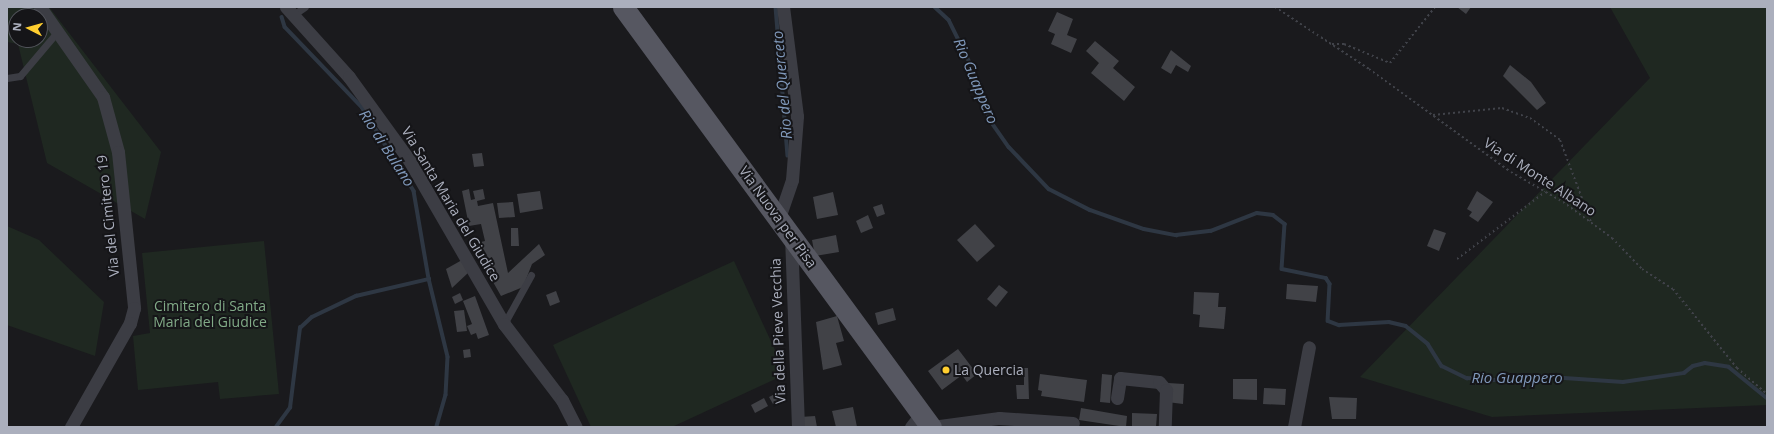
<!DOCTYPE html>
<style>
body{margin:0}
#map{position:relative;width:1774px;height:434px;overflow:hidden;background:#1a1a1d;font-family:"Open Sans",sans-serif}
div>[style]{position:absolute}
.green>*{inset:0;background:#1f2821}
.stream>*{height:3.5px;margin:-1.75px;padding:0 1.75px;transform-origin:1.75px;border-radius:1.75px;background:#2e3743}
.building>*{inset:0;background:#414247}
.path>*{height:2px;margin-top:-1px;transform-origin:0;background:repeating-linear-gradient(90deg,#404249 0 2px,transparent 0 5px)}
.lane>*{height:7px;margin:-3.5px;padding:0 3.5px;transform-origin:3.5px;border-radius:3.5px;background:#3c3d44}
.street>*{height:13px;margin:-6.5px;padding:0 6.5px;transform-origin:6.5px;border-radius:6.5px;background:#3c3d44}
.primary>*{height:21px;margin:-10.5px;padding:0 10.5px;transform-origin:10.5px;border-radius:10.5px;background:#565761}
.dots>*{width:11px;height:11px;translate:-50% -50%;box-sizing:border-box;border:2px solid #151518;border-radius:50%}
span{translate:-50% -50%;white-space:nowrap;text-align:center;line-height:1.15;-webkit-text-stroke:4px #151518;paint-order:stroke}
.street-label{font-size:14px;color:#abafbd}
.park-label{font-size:14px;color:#81aa87}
.poi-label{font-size:14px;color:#abafbd}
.left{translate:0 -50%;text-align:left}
.water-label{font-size:15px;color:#8099bb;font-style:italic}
.frame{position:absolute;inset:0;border:8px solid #abafbd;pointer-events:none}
.north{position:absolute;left:8px;top:8px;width:40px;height:40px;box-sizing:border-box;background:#151518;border:1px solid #51535a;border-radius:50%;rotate:276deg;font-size:11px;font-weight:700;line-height:16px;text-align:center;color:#abafbd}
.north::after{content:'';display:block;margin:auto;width:14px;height:18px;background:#ffce2f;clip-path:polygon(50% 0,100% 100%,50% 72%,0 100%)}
</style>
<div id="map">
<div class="green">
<div style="clip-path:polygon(evenodd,7px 7px,49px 7px,161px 152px,145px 219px,47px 163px,18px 44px,7px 42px,7px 7px,16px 16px,40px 16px,40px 40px,16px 40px,16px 16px)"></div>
<div style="clip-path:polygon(1610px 7px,1767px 7px,1767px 405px,1492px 417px,1360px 377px,1650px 78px)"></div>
<div style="clip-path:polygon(7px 226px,39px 240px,104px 302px,95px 356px,7px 325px)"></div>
<div style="clip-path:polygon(264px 241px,279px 394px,220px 399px,218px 382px,138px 390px,133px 336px,150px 333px,142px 253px)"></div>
<div style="clip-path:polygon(734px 261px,786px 374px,672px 427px,591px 427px,553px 345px)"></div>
</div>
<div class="stream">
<div style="left:776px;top:7px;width:149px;rotate:85.4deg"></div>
<div style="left:935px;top:7px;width:19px;rotate:43deg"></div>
<div style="left:949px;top:20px;width:70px;rotate:63.8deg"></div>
<div style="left:980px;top:83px;width:38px;rotate:75deg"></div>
<div style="left:990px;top:120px;width:33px;rotate:55deg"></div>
<div style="left:1009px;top:147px;width:58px;rotate:46.4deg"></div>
<div style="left:1049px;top:189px;width:46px;rotate:27.1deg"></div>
<div style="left:1090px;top:210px;width:57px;rotate:19.4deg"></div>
<div style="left:1144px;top:229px;width:33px;rotate:11deg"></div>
<div style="left:1176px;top:235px;width:35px;rotate:-7deg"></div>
<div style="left:1211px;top:231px;width:49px;rotate:-21.4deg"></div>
<div style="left:1257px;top:213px;width:16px;rotate:7deg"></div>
<div style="left:1273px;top:215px;width:15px;rotate:37deg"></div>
<div style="left:1285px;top:224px;width:45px;rotate:93.8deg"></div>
<div style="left:1282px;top:269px;width:45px;rotate:11.6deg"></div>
<div style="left:1326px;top:278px;width:7px;rotate:56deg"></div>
<div style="left:1330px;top:284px;width:37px;rotate:93deg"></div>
<div style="left:1328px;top:321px;width:12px;rotate:20deg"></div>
<div style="left:1339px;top:325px;width:50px;rotate:-3.4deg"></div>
<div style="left:1389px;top:322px;width:17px;rotate:13deg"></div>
<div style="left:1406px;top:326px;width:28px;rotate:39deg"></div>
<div style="left:1428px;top:344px;width:26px;rotate:58deg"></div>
<div style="left:1442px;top:366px;width:28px;rotate:26deg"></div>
<div style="left:1467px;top:378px;width:27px;rotate:4deg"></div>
<div style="left:1494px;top:380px;width:41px;rotate:-5.6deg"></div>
<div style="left:1535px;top:376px;width:88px;rotate:3.9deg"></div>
<div style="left:1623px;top:382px;width:62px;rotate:-8.4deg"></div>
<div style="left:1684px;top:373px;width:11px;rotate:-38deg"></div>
<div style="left:1693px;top:366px;width:12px;rotate:-14deg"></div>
<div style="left:1705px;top:363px;width:24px;rotate:9deg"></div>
<div style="left:1729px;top:367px;width:49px;rotate:39.2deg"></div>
<div style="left:282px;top:17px;width:10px;rotate:73deg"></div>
<div style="left:285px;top:27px;width:111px;rotate:46.1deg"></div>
<div style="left:362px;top:107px;width:99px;rotate:58.2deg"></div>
<div style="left:414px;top:191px;width:89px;rotate:80.3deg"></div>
<div style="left:429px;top:279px;width:80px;rotate:76.3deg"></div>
<div style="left:448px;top:357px;width:38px;rotate:93deg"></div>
<div style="left:446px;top:395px;width:33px;rotate:106deg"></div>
<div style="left:276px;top:427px;width:24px;rotate:-54deg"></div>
<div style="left:290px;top:408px;width:81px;rotate:-82.9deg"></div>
<div style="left:300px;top:328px;width:16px;rotate:-43deg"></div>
<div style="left:312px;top:317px;width:49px;rotate:-25.5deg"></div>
<div style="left:356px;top:296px;width:75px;rotate:-13.1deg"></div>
</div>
<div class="building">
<div style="clip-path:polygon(1457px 7px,1471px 7px,1466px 14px)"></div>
<div style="clip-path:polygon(1057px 12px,1073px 19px,1067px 35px,1077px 39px,1071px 53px,1051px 44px,1055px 34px,1048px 31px)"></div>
<div style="clip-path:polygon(1095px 41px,1119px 61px,1113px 68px,1135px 87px,1124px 101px,1091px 73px,1099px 63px,1086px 51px)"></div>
<div style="clip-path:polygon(1171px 50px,1191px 66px,1188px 72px,1176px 65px,1171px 74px,1161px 68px)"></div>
<div style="clip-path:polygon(1510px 65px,1531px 82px,1546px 103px,1537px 110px,1503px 76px)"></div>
<div style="clip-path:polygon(482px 153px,484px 166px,474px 167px,472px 154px)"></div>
<div style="clip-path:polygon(469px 189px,471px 200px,475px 199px,473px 191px,483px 189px,485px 199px,477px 201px,478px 206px,493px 203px,508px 273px,539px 244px,545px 255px,532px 264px,523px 287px,501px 296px,480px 259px,477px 243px,485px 241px,481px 224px,469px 226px,462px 191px)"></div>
<div style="clip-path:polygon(540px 191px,543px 209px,520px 213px,517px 194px)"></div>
<div style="clip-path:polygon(1477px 191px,1493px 202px,1478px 222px,1469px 216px,1472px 212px,1467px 209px)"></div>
<div style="clip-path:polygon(833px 192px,838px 215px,817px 219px,813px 197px)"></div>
<div style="clip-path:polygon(513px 202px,515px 217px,499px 218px,497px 203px)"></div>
<div style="clip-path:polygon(882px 204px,885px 214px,877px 217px,873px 207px)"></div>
<div style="clip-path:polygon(868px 215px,873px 228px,861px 233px,856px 221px)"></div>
<div style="clip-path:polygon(975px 224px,995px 246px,977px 262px,957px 240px)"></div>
<div style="clip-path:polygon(511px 228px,518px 228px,519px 246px,511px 246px)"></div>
<div style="clip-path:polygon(1434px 229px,1446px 233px,1439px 251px,1427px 246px)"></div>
<div style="clip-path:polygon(836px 235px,839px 252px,815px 256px,812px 240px)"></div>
<div style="clip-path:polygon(462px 260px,469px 272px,452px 288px,446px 269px)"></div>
<div style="clip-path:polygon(1287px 284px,1318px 286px,1316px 302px,1286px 299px)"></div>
<div style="clip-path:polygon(999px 285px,1008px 292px,996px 307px,987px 299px)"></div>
<div style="clip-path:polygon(556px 291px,560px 302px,550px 306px,546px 295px)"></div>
<div style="clip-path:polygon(1194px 292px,1219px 293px,1218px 307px,1226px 307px,1224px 329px,1199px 327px,1200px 315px,1193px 314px)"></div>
<div style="clip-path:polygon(460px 293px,463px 300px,455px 304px,452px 297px)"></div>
<div style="clip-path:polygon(475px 296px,489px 335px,478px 339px,476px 333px,471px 335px,467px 326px,472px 324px,463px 301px)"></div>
<div style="clip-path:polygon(893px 308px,896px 320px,878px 325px,875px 313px)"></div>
<div style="clip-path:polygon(464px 310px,467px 331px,457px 332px,454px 311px)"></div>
<div style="clip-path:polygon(837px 316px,844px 341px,836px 343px,842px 365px,823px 370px,816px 322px)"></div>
<div style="clip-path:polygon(470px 349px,471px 357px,464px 358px,463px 350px)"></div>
<div style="clip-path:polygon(958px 349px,977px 374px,967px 382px,962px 375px,942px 390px,928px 371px)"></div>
<div style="clip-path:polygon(1024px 368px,1028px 368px,1029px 399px,1017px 399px,1016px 385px,1024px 385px)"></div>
<div style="clip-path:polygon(1040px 374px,1087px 380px,1084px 402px,1041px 396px,1042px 391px,1038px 390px)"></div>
<div style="clip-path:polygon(1102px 374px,1112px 375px,1110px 403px,1100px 402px)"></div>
<div style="clip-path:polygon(1233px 379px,1257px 379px,1257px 400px,1233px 399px)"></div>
<div style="clip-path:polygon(1168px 383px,1184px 384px,1183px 404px,1167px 402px)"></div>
<div style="clip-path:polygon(1264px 388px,1286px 389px,1285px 405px,1263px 404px)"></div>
<div style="clip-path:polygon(779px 392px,782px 400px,773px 404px,769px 397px)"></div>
<div style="clip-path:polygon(1329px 397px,1357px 398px,1356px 419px,1332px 419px)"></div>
<div style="clip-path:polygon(764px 398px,768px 406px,755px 413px,751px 405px)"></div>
<div style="clip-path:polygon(853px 407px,857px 427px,836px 427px,832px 411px)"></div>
<div style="clip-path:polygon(1081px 408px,1127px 416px,1126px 427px,1079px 420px)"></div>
<div style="clip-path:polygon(1132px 413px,1157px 414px,1156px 427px,1132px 427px)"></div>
<div style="clip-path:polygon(815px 416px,817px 427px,801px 427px,800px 417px)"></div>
</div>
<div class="path">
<div style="left:1275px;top:7px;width:113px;rotate:33.4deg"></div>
<div style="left:1369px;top:69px;width:175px;rotate:36deg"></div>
<div style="left:1511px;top:172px;width:60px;rotate:30deg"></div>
<div style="left:1563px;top:202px;width:61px;rotate:36.3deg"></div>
<div style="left:1612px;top:238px;width:43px;rotate:45.9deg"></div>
<div style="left:1642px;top:269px;width:37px;rotate:33deg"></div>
<div style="left:1673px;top:289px;width:102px;rotate:51deg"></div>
<div style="left:1737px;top:368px;width:40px;rotate:41deg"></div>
<div style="left:1332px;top:44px;width:12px"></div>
<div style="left:1344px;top:44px;width:50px;rotate:22.4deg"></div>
<div style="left:1390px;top:63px;width:72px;rotate:-51.2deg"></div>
<div style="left:1433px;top:115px;width:69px;rotate:-5.8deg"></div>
<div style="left:1502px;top:108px;width:30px;rotate:20deg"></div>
<div style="left:1530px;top:118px;width:37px;rotate:36deg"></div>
<div style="left:1560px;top:140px;width:88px;rotate:69.3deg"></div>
<div style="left:1457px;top:259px;width:111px;rotate:-37.3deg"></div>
</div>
<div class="lane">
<div style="left:293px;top:15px;width:14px;rotate:-34deg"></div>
<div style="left:7px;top:78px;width:13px;rotate:-9deg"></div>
<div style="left:20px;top:76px;width:57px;rotate:-49.9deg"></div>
<div style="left:504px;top:324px;width:56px;rotate:-61.1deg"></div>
</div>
<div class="street">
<div style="left:40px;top:7px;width:110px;rotate:55deg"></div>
<div style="left:103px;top:97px;width:57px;rotate:74.7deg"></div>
<div style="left:118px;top:152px;width:157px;rotate:84.1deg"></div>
<div style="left:134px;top:308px;width:16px;rotate:105deg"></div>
<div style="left:130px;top:323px;width:120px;rotate:119.6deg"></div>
<div style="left:286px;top:7px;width:94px;rotate:48deg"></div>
<div style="left:349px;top:77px;width:102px;rotate:54.1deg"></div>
<div style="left:409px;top:160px;width:190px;rotate:59.9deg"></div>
<div style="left:504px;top:324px;width:96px;rotate:52.7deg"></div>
<div style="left:562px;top:400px;width:30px;rotate:63deg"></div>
<div style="left:779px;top:218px;width:40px;rotate:-71.1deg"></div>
<div style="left:792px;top:180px;width:64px;rotate:-85.5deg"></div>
<div style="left:797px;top:116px;width:110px;rotate:-97.3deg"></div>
<div style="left:791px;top:236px;width:191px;rotate:87.9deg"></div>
<div style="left:1117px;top:398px;width:20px;rotate:-81deg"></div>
<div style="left:1120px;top:378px;width:39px;rotate:6deg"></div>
<div style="left:1159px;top:382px;width:11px;rotate:49deg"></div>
<div style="left:1166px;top:390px;width:37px;rotate:92deg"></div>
<div style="left:911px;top:427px;width:18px;rotate:-52deg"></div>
<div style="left:932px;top:427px;width:68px;rotate:-7.7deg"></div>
<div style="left:999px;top:418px;width:74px;rotate:3.9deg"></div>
<div style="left:1294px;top:427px;width:81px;rotate:-79.4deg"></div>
</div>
<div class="primary">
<div style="left:623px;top:7px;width:521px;rotate:53.75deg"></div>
</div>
<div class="dots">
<div style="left:946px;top:370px;background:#ffce2f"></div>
</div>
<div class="street-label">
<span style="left:1540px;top:177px;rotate:33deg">Via di Monte Albano</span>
<span style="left:451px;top:204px;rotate:59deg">Via Santa Maria del Giudice</span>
<span style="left:108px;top:216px;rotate:-96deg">Via del Cimitero 19</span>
<span style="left:778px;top:217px;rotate:54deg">Via Nuova per Pisa</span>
<span style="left:778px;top:331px;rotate:-92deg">Via della Pieve Vecchia</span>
</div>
<div class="park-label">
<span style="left:210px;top:314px">Cimitero di Santa<br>Maria del Giudice</span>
</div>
<div class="poi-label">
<span class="left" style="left:954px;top:370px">La Quercia</span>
</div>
<div class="water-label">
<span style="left:976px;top:81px;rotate:67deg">Rio Guappero</span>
<span style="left:782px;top:85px;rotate:-95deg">Rio del Querceto</span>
<span style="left:387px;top:148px;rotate:57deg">Rio di Bulano</span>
<span style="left:1517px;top:378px">Rio Guappero</span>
</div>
<div class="frame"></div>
<div class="north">N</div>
</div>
